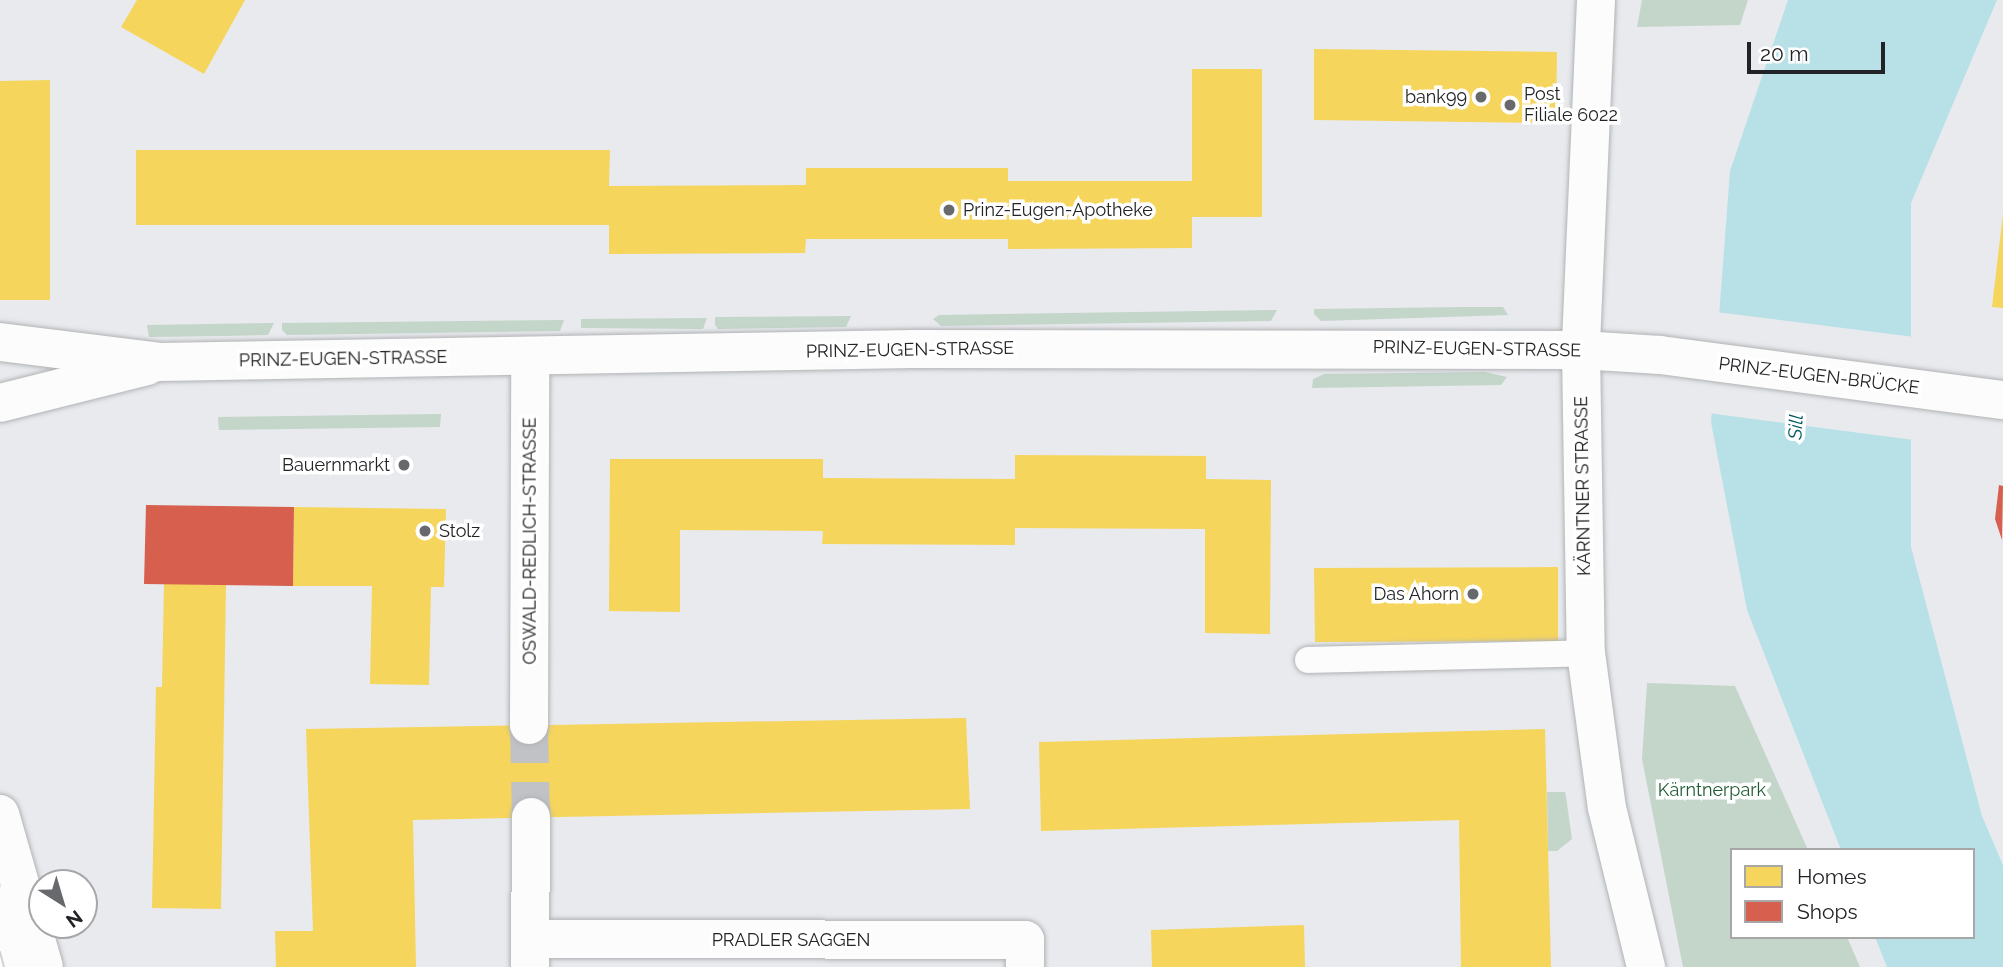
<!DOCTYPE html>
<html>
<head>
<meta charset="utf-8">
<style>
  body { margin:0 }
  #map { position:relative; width:2003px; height:967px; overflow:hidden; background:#e8eaed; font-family:Raleway,sans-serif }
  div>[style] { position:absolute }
  .green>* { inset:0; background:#c4d5ca }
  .water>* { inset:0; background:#b8e1e7 }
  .pier>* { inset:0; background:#e8eaed }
  .homes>* { inset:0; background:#f6d55c }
  .shops>* { inset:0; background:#d6604d }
  .minor-tunnel>* { height:38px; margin-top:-19px; transform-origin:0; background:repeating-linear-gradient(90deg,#c0c2c5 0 38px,transparent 0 57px) }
  .roads { filter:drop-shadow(0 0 2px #b1b3b5) drop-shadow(0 0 2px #b1b3b5) }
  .service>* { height:26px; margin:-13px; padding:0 13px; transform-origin:13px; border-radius:13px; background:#fcfcfc }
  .minor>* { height:38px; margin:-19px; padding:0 19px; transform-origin:19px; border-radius:19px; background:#fcfcfc }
  .tertiary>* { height:38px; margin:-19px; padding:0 19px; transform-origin:19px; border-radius:19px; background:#fcfcfc }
  .tram>* { height:2px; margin:-1px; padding:0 1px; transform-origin:1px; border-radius:1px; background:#d0d1d3 }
  .dots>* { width:19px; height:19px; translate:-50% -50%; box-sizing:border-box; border:4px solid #fff; border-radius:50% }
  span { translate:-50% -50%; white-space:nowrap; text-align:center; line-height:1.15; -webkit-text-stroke:7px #fff; paint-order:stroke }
  .poi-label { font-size:18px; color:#222326 }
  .left { translate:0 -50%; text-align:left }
  .right { translate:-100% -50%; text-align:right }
  .street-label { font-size:18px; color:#222326 }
  .park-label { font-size:18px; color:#1f5b33 }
  .water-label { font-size:19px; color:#025962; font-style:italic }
  .legend { position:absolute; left:1730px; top:848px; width:245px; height:91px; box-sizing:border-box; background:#fff; border:2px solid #a7a7a8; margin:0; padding:9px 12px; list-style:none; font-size:21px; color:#222326 }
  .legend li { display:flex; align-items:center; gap:14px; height:35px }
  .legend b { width:35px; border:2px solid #a7a7a8 }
  .north { position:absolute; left:28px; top:869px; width:70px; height:70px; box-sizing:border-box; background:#fff; border:2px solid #a7a7a8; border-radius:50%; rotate:143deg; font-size:19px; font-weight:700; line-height:28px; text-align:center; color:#222326 }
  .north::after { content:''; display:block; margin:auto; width:24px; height:32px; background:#67696c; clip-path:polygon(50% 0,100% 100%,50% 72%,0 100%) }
  .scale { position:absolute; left:1747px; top:42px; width:138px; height:32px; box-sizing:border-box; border:4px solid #222326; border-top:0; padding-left:9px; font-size:21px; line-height:24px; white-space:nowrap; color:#222326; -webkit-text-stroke:5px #fff; paint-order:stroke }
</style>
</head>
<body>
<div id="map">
  <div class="green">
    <div style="clip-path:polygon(1642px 0,1748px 0,1740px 25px,1637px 27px)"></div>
    <div style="clip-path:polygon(1462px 307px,1503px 307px,1508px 315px,1321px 321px,1314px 314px,1314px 309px)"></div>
    <div style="clip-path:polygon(1277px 310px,1271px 321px,941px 326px,933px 319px,939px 315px)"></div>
    <div style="clip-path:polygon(851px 316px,846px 327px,718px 329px,715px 325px,715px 317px)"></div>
    <div style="clip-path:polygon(707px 318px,703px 329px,581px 328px,581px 319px)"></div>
    <div style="clip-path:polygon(564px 320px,560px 331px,287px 335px,282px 330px,282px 323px)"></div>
    <div style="clip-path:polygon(274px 323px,268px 335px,221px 336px,149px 337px,147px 325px)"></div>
    <div style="clip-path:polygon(1485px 372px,1507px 377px,1501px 385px,1312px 388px,1313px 379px,1324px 374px)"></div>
    <div style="clip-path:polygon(441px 414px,440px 427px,219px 430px,218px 417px)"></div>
    <div style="clip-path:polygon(1647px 683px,1735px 686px,1808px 850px,1732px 850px,1732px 937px,1847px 937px,1860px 967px,1683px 967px,1642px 759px)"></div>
    <div style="clip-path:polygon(1547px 792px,1565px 792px,1566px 797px,1572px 839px,1557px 851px,1548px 851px)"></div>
  </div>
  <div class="water">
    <div style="clip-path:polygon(1788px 0,1997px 0,1911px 203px,1911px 547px,1982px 816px,2003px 865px,2003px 967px,1887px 967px,1875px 937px,1973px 937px,1973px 850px,1841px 850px,1747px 610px,1711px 422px,1730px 171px)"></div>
  </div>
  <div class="pier">
    <div style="clip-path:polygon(1716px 312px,1914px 337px,1914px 440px,1708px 413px)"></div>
  </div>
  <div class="homes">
    <div style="clip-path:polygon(137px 0,245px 0,204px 74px,121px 27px)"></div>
    <div style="clip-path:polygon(1314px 49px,1557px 52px,1556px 123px,1314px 120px)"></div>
    <div style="clip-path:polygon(1192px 69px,1262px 69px,1262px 217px,1192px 217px,1192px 248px,1008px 249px,1008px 239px,806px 239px,805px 253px,609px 254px,609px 225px,136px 225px,136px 150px,610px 150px,609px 186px,806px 185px,806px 168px,1008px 168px,1008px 181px,1192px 181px)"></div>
    <div style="clip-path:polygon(50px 80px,50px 300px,0 300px,0 81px)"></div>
    <div style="clip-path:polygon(2003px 214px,2003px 308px,1992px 307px)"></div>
    <div style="clip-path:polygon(1015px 455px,1206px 456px,1206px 479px,1271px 480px,1270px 634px,1205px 633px,1205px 529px,1015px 528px,1015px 545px,822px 544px,823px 531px,680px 530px,680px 612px,609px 611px,610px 459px,823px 459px,823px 478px,1015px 479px)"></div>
    <div style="clip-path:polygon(294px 507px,446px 509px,444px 587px,431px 587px,429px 685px,370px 684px,372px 586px,293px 586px)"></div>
    <div style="clip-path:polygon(1558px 567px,1558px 641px,1315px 642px,1314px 568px)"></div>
    <div style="clip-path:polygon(164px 583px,226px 585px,221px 909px,152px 908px,156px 687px,162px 687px)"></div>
    <div style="clip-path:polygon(966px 718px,970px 809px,413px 820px,416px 967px,276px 967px,275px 931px,313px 931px,306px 729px)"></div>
    <div style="clip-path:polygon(1545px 729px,1551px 967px,1461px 967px,1459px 820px,1041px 831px,1039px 742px)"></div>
    <div style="clip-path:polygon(1304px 925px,1305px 967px,1152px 967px,1151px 930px)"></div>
  </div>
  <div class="shops">
    <div style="clip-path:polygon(1999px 485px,2003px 486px,2002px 540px,1995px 519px)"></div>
    <div style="clip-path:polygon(146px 505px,294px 507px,293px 586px,144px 584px)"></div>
  </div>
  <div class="minor-tunnel">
    <div style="left:529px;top:725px;width:92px;rotate:88.8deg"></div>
  </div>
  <div class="roads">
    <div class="service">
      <div style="left:1308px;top:660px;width:278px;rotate:-1.4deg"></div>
      <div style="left:11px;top:967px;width:78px;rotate:-88.5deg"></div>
    </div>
    <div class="minor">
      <div style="left:1596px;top:0;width:350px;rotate:92.5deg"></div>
      <div style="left:1581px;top:350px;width:303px;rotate:89.1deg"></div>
      <div style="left:1586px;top:653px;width:156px;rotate:82.3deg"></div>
      <div style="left:1607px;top:808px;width:164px;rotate:76.2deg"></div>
      <div style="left:529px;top:725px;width:369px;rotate:-89.8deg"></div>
      <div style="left:530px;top:939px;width:495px;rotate:0.1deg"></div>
      <div style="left:1025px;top:940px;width:27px;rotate:90deg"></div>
      <div style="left:530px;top:967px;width:150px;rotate:-89.6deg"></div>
    </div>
    <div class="tertiary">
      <div style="left:0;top:342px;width:161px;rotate:7.1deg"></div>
      <div style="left:160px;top:362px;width:753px;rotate:-0.99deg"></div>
      <div style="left:913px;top:349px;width:668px;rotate:0.09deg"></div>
      <div style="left:1581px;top:350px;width:79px;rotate:3.6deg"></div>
      <div style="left:1660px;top:355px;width:346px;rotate:7.5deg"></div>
      <div style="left:0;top:403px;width:152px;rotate:-14.1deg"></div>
      <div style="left:0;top:814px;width:159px;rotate:74deg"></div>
    </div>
  </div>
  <div class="tram">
    <div style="left:0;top:952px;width:16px;rotate:75deg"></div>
  </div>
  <div class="dots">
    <div style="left:1481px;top:97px;background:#67696c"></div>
    <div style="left:1510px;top:105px;background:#67696c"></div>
    <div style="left:949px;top:210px;background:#67696c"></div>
    <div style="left:404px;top:465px;background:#67696c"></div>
    <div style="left:425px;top:531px;background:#67696c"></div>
    <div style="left:1473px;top:594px;background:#67696c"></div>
  </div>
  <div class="poi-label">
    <span class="left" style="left:1524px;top:105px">Post<br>Filiale 6022</span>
    <span class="right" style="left:1467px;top:97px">bank99</span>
    <span class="left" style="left:963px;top:210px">Prinz-Eugen-Apotheke</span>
    <span class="right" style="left:390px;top:465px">Bauernmarkt</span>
    <span class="left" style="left:439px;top:531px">Stolz</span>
    <span class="right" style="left:1459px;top:594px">Das Ahorn</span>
  </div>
  <div class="street-label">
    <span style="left:1477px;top:349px;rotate:1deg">PRINZ-EUGEN-STRASSE</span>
    <span style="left:910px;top:350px;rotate:-1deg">PRINZ-EUGEN-STRASSE</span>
    <span style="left:343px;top:359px;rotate:-1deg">PRINZ-EUGEN-STRASSE</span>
    <span style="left:1819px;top:376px;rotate:7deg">PRINZ-EUGEN-BRÜCKE</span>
    <span style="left:1583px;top:486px;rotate:-91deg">KÄRNTNER STRASSE</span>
    <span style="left:530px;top:541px;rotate:-90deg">OSWALD-REDLICH-STRASSE</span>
    <span style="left:791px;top:940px">PRADLER SAGGEN</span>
  </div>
  <div class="park-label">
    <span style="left:1712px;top:790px">Kärntnerpark</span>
  </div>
  <div class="water-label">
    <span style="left:1796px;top:427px;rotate:-86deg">Sill</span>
  </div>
  <ul class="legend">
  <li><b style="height:19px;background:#f6d55c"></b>Homes</li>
  <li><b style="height:19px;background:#d6604d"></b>Shops</li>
  </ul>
  <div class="north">N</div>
  <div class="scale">20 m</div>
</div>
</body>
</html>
